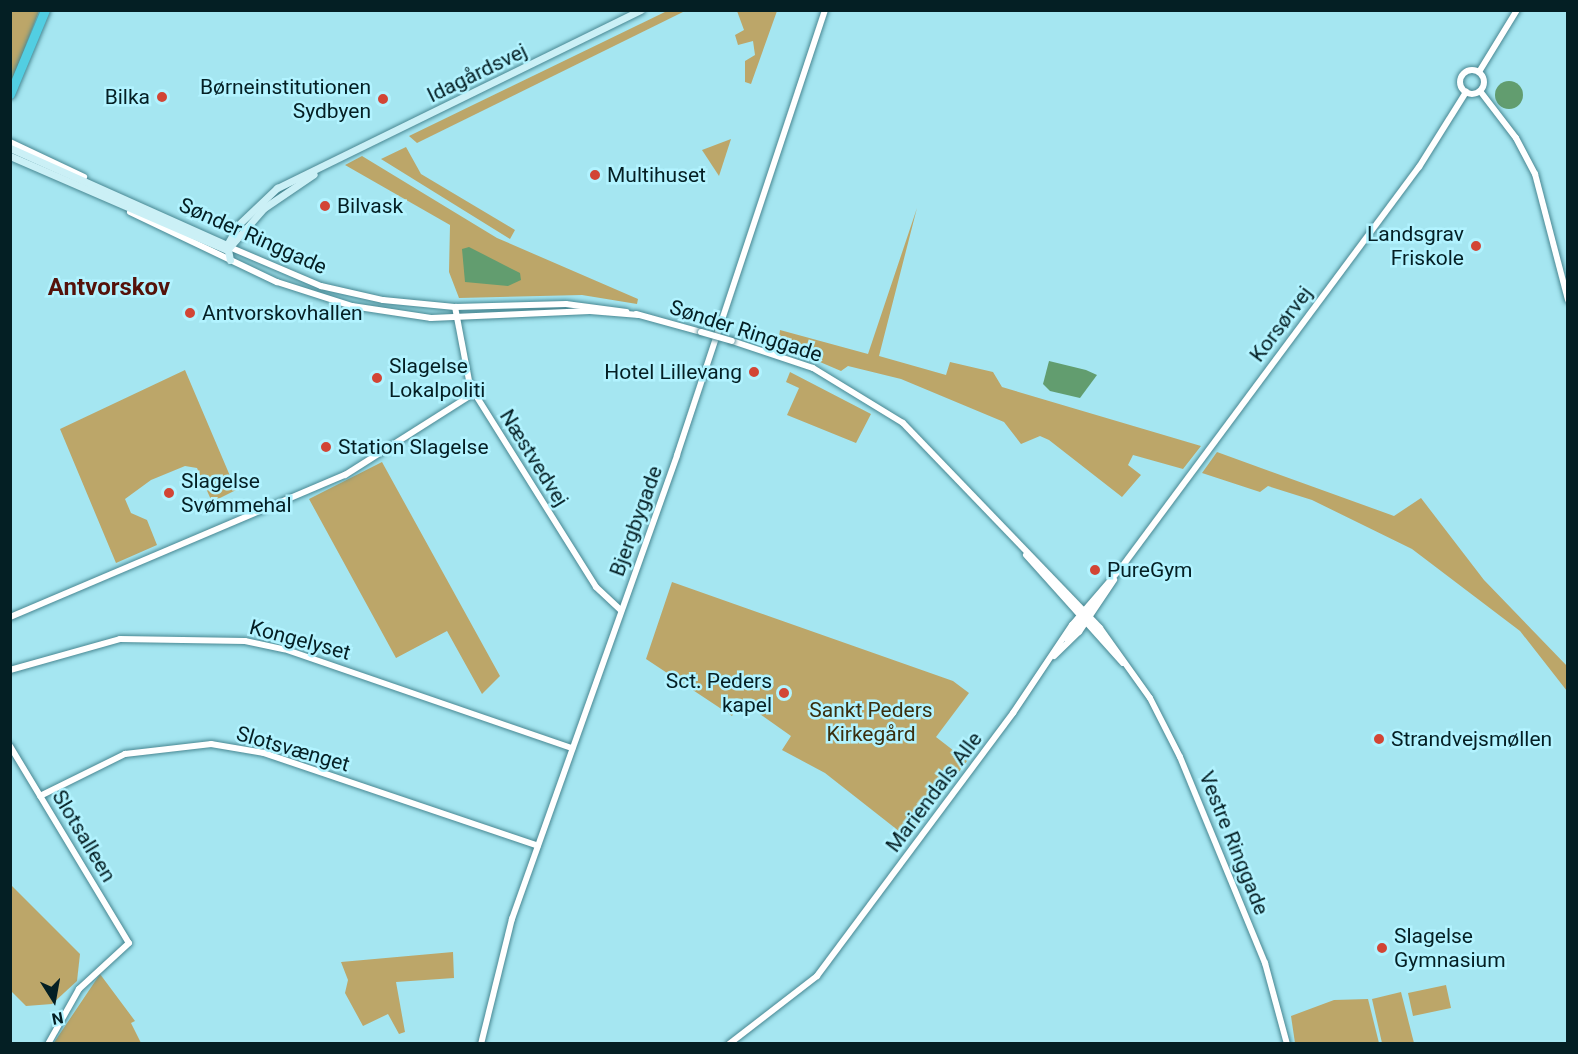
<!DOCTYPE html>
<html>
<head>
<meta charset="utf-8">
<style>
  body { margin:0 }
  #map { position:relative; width:1578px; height:1054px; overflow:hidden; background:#a5e6f1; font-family:Roboto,sans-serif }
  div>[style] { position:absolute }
  .green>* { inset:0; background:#bca669 }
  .water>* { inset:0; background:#629d6f }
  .round { border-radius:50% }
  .roads { filter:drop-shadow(0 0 2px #488792) drop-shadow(0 0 2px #488792) }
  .tertiary>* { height:6px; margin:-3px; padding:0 3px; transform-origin:3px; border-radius:3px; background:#fff }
  .tertiary>.ring { margin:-3px; padding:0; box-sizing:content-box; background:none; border:6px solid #fff; border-radius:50% }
  .secondary>* { height:7px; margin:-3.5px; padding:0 3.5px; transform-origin:3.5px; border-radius:3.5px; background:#cbf0f6 }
  .motorway>* { height:9px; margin:-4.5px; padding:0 4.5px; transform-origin:4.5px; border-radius:4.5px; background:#52cee2 }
  .bridges { filter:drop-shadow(0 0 2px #488792) drop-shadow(0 0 2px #488792) }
  .tertiary-bridge>* { height:6px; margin:-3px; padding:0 3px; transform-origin:3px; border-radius:3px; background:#fff }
  .dots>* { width:16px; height:16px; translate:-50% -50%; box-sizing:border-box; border:3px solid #b2f3ff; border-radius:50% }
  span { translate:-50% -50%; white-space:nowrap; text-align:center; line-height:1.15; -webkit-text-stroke:5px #b2f3ff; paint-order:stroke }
  .street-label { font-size:21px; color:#041f24 }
  .poi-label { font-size:21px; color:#041f24 }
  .right { translate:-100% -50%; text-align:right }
  .left { translate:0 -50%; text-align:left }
  .park-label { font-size:21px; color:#3a2f0f }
  .quarter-label { font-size:24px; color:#55120a; font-weight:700 }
  .frame { position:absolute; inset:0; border:12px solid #041f24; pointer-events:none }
  .north { position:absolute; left:24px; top:970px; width:60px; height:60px; -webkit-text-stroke:4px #b2f3ff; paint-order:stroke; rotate:169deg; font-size:16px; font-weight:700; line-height:24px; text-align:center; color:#041f24 }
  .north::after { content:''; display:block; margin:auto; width:21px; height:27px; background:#041f24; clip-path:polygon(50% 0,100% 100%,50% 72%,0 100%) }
</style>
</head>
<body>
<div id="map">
  <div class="green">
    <div style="clip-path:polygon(11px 11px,39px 11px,11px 84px)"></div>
    <div style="clip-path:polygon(667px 11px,685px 11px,417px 143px,409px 136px)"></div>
    <div style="clip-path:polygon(737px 11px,777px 11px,751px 84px,745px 82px,745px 61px,755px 55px,753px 41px,738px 45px,735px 35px,744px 30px)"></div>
    <div style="clip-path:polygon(731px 139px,719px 176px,702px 150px)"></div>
    <div style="clip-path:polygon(406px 147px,421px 174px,515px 230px,510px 239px,381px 159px)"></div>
    <div style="clip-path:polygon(362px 156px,497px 238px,638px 299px,637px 304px,582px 295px,459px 298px,449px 272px,450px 225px,345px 165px)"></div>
    <div style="clip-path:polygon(917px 208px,879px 356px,946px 375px,950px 362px,993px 372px,1002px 387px,1201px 446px,1183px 469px,1133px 455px,1128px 465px,1141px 475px,1122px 497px,1049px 440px,1040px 436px,1021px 444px,1004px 422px,901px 379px,848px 366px,841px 371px,778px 344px,780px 330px,868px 354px)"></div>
    <div style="clip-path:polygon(185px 370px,236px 490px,212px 502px,197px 468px,185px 466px,151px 480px,125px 499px,131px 513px,147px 520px,157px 545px,116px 563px,60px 429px)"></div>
    <div style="clip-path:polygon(790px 372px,871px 414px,856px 443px,787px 415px,799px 388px,786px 382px)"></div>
    <div style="clip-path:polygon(1217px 452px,1394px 516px,1421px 498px,1484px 580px,1567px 666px,1567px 691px,1520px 631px,1412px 549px,1312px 500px,1268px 486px,1260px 492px,1202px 473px)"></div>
    <div style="clip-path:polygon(382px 462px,500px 676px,482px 694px,447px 631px,396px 658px,309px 499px)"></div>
    <div style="clip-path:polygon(672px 582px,953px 681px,969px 693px,936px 737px,967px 761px,909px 839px,825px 773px,782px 750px,791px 736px,757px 712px,742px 702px,732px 716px,646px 659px)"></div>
    <div style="clip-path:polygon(10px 884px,80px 954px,77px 981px,52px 1004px,26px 1006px,11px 991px)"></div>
    <div style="clip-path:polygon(453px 952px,454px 978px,396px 982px,405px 1032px,399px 1034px,388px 1014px,363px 1026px,345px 993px,348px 980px,341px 962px)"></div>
    <div style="clip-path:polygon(100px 974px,135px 1021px,131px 1023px,141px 1043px,53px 1044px)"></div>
    <div style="clip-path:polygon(1446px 985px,1451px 1008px,1413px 1016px,1408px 993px)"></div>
    <div style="clip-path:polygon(1401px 992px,1414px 1043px,1382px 1043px,1372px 999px)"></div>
    <div style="clip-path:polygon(1368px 999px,1379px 1043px,1295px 1043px,1291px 1016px,1334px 1000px)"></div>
  </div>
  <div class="water">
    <div class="round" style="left:1495px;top:81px;width:28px;height:28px"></div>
    <div style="clip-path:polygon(469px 247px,520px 273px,521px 280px,508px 286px,465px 282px,462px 249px)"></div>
    <div style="clip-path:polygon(1049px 361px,1086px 370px,1097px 375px,1080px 398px,1050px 391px,1043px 384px)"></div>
  </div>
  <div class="roads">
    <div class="tertiary">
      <div class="ring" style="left:1460px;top:70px;width:18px;height:18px"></div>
      <div style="left:1479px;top:72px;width:73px;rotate:-58.5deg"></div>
      <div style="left:1480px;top:91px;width:59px;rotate:52.5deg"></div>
      <div style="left:1516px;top:138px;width:41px;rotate:62.2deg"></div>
      <div style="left:1535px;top:174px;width:130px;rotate:75.3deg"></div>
      <div style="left:10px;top:142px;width:82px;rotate:25.3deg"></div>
      <div style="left:130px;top:212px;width:163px;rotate:25.5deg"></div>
      <div style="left:277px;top:282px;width:79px;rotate:17.7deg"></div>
      <div style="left:352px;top:306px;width:80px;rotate:8.6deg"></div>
      <div style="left:431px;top:318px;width:159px;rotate:-2.5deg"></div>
      <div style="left:590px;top:311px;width:49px;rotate:4.7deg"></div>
      <div style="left:227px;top:246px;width:102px;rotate:23.1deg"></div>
      <div style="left:321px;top:286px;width:64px;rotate:12.7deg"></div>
      <div style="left:383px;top:300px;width:72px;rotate:5.6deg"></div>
      <div style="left:455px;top:307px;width:111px;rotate:-1.5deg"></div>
      <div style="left:566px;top:304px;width:61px;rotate:7.6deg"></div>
      <div style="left:455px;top:307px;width:80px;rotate:79.2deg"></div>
      <div style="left:470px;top:386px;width:237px;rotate:57.9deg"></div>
      <div style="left:596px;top:587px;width:34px;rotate:43deg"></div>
      <div style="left:636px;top:314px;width:67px;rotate:15.5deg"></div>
      <div style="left:732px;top:341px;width:85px;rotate:18.4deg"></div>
      <div style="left:813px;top:368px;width:105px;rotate:31.4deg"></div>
      <div style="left:903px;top:423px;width:284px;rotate:46.1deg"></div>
      <div style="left:1100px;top:628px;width:86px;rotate:54.5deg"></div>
      <div style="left:1150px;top:698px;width:66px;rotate:63deg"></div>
      <div style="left:1180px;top:757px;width:223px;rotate:67.6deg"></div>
      <div style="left:1265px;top:963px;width:84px;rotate:74.8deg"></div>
      <div style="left:1026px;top:555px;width:145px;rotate:48.1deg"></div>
      <div style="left:1063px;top:593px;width:28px;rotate:48deg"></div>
      <div style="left:1086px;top:615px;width:29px;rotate:-54deg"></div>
      <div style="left:10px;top:617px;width:364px;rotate:-23deg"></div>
      <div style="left:345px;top:475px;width:153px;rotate:-32.4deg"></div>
      <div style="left:1085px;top:618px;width:25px;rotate:48deg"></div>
      <div style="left:1067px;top:639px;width:25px;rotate:-53deg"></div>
      <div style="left:1054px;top:656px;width:35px;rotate:-44deg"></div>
      <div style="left:1079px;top:632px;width:63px;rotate:-56.1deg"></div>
      <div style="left:10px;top:670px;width:114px;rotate:-15.7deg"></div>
      <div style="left:120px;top:639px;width:125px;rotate:0.9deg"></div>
      <div style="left:245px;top:641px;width:40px;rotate:12deg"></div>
      <div style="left:284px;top:649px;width:305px;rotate:19deg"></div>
      <div style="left:10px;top:746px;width:230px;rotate:58.9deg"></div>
      <div style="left:129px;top:943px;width:68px;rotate:137.4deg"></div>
      <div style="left:79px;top:989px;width:63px;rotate:119.4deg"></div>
      <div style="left:40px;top:796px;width:95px;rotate:-26.3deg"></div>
      <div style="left:125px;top:754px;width:87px;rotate:-6.6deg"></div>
      <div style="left:211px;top:744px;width:54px;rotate:9.6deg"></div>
      <div style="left:264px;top:753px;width:289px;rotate:18.7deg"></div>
      <div style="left:481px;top:1044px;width:129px;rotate:-76.1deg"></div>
      <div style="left:512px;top:919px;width:492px;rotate:-70.4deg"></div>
      <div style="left:677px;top:455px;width:469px;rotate:-71.6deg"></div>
      <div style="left:729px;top:1044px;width:111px;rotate:-37.7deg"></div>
      <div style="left:817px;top:976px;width:328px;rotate:-53.3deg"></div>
      <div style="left:1013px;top:713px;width:106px;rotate:-56.2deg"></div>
      <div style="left:1072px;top:625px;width:75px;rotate:-49.3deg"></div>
      <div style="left:1121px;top:568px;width:500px;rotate:-53.4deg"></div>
      <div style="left:1419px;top:167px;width:89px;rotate:-57.9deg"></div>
    </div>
    <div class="secondary">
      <div style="left:10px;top:148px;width:238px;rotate:24.1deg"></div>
      <div style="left:10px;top:156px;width:236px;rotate:23.4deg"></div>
      <div style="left:227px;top:250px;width:56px;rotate:-48.6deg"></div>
      <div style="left:264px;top:208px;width:60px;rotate:-34.2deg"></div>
      <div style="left:230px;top:260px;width:15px;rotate:-101deg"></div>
      <div style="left:227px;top:245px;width:23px;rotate:-61deg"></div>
      <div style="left:238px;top:225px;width:54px;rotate:-43.5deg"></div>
      <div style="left:277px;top:188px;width:405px;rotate:-26.1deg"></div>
    </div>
    <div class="motorway">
      <div style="left:10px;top:94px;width:91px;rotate:-67.4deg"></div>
    </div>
  </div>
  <div class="bridges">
    <div class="tertiary-bridge">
      <div style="left:701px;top:332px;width:32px;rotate:16deg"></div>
    </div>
  </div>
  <div class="dots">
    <div style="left:162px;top:97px;background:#d24535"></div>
    <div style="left:383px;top:99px;background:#d24535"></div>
    <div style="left:595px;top:175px;background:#d24535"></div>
    <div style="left:325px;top:206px;background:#d24535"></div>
    <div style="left:1476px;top:246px;background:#d24535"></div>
    <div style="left:190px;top:313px;background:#d24535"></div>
    <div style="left:754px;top:372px;background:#d24535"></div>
    <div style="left:377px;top:378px;background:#d24535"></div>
    <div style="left:326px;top:447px;background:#d24535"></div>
    <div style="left:169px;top:493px;background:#d24535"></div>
    <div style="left:1095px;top:570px;background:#d24535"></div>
    <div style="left:784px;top:693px;background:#d24535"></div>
    <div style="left:1379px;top:739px;background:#d24535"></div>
    <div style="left:1382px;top:948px;background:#d24535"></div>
  </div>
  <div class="street-label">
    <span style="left:477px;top:73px;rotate:-26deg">Idagårdsvej</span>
    <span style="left:253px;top:236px;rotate:24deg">Sønder Ringgade</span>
    <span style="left:1281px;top:324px;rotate:-53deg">Korsørvej</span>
    <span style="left:746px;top:331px;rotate:18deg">Sønder Ringgade</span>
    <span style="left:534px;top:458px;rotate:58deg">Næstvedvej</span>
    <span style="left:636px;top:521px;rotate:-70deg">Bjergbygade</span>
    <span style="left:300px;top:640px;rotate:15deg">Kongelyset</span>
    <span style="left:293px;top:749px;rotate:16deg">Slotsvænget</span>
    <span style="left:934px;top:792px;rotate:-53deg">Mariendals Alle</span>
    <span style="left:84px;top:836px;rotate:59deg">Slotsalleen</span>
    <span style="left:1234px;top:843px;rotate:68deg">Vestre Ringgade</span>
  </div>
  <div class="poi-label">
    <span class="right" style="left:371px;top:99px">Børneinstitutionen<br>Sydbyen</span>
    <span class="right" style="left:150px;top:97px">Bilka</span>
    <span class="left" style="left:607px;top:175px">Multihuset</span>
    <span class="left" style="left:337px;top:206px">Bilvask</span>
    <span class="right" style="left:1464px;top:246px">Landsgrav<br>Friskole</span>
    <span class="left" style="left:202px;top:313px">Antvorskovhallen</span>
    <span class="left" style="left:389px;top:378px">Slagelse<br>Lokalpoliti</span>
    <span class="right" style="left:742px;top:372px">Hotel Lillevang</span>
    <span class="left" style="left:338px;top:447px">Station Slagelse</span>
    <span class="left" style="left:181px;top:493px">Slagelse<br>Svømmehal</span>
    <span class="left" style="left:1107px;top:570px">PureGym</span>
    <span class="right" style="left:772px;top:693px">Sct. Peders<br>kapel</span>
    <span class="left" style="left:1391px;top:739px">Strandvejsmøllen</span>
    <span class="left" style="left:1394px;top:948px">Slagelse<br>Gymnasium</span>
  </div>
  <div class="park-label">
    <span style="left:871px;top:722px">Sankt Peders<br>Kirkegård</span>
  </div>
  <div class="quarter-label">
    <span style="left:109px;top:288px">Antvorskov</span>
  </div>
  <div class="frame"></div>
  <div class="north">N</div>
</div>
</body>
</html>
